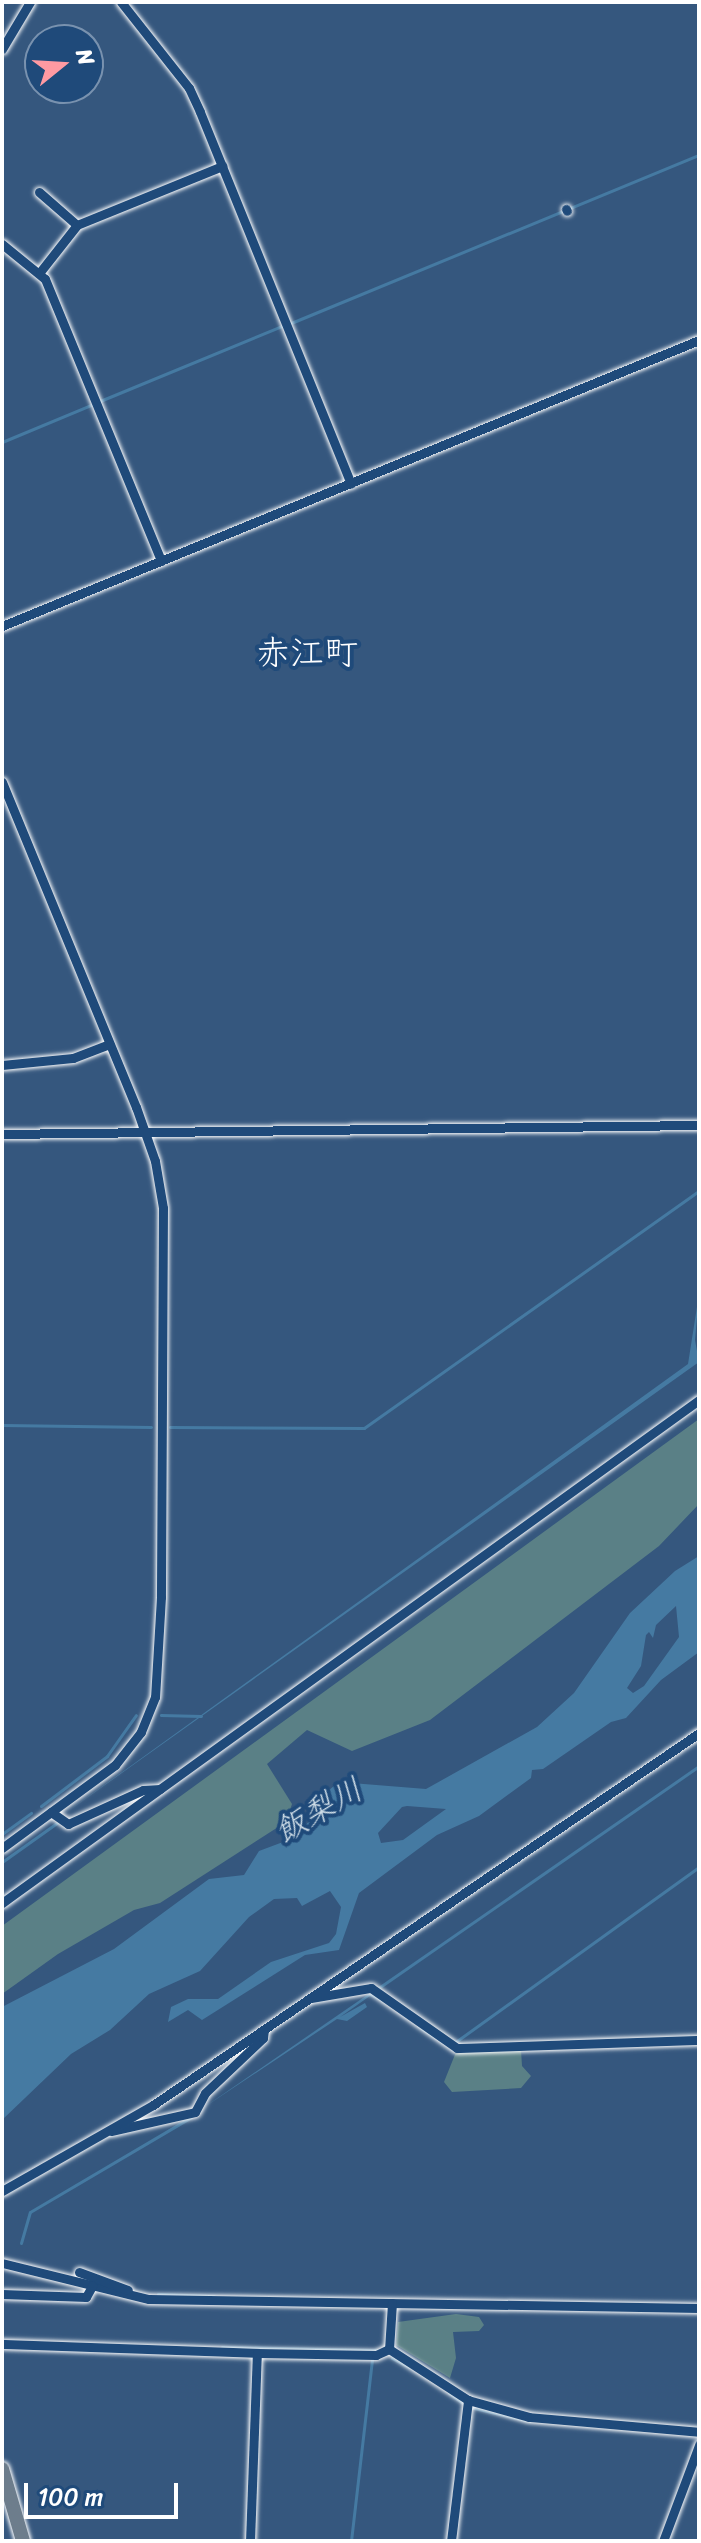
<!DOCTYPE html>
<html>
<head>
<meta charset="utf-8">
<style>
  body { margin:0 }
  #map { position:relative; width:701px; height:2543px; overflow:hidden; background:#35577e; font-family:Sriracha,"Klee One",sans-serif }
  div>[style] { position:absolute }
  .green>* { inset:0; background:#5a8086 }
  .water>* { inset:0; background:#457aa2 }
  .stream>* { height:3px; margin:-1.5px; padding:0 1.5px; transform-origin:1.5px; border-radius:1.5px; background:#457aa2 }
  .roads { filter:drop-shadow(0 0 2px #fff) drop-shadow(0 0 2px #fff) }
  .minor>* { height:9px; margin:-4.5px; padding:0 4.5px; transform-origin:4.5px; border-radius:4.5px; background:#1f4a7a }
  .trunk>* { height:14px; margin:-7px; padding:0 7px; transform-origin:7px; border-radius:7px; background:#6d7d8c }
  span { translate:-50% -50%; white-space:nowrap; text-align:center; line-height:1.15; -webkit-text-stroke:8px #1f4a7a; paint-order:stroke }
  .water-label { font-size:32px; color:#d0dee8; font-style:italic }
  .quarter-label { font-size:34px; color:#fff }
  .frame { position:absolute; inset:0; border:4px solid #fff; pointer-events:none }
  .north { position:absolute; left:24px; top:24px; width:80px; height:80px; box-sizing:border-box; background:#1f4a7a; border:2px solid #7992af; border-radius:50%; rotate:72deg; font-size:22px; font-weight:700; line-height:32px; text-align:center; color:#fff }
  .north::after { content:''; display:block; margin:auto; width:28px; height:36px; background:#ff9aa2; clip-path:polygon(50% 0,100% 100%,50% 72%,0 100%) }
  .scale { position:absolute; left:24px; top:2483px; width:154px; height:36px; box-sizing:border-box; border:4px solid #fff; border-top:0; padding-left:10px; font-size:24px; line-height:28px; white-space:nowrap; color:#fff; -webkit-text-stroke:6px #1f4a7a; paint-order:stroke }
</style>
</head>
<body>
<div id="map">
  <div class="green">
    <div style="clip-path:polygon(699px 1419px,699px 1504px,659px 1546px,430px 1720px,352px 1751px,307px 1730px,267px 1764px,292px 1804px,286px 1822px,160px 1903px,134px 1910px,58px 1954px,2px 1994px,2px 1926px)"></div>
    <div style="clip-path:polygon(521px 2050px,522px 2066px,531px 2076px,521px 2088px,452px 2092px,444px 2082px,456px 2052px)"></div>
    <div style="clip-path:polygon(456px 2314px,479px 2317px,484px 2325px,479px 2331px,453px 2332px,456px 2358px,450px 2378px,396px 2345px,398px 2322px)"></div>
  </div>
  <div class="water">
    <div style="clip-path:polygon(699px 1294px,695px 1340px,699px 1362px,60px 1817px,688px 1364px)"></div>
    <div style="clip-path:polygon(evenodd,699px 1556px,699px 1652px,661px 1680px,626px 1718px,611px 1722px,543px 1769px,532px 1770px,531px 1778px,479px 1816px,437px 1835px,359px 1893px,339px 1950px,305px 1955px,202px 2020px,188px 2010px,168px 2022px,171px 2007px,188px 1999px,218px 1999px,271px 1962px,329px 1943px,336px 1934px,341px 1907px,330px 1891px,302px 1906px,297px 1898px,274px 1899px,249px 1917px,200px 1971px,149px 1994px,110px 2030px,71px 2054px,2px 2120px,2px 2007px,114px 1949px,209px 1879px,244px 1875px,259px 1851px,283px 1842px,313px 1819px,319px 1798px,339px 1782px,426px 1789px,537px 1727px,574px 1693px,630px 1613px,675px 1571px,699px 1556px,676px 1606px,679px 1637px,644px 1686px,633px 1693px,627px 1688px,641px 1666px,646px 1635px,649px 1632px,653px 1638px,656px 1625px,676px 1606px,699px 1556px,402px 1807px,407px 1806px,446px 1809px,403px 1840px,381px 1843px,378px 1833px,402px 1807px)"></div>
    <div style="clip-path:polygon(373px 1991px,395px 2008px,370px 1996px,340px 2017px,365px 2003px,367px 2007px,347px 2021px,337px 2019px,203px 2108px)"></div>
  </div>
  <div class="stream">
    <div style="left:291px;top:323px;width:441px;rotate:-22.4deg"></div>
    <div style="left:100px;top:401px;width:197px;rotate:-22.4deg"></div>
    <div style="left:2px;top:442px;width:96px;rotate:-22.6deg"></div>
    <div style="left:2px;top:1425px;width:149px;rotate:0.8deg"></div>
    <div style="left:170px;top:1427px;width:194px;rotate:0.3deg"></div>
    <div style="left:364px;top:1428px;width:410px;rotate:-35.3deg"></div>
    <div style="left:161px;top:1715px;width:40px;rotate:1.4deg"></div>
    <div style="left:41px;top:1806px;width:83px;rotate:-37.1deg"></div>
    <div style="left:107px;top:1756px;width:50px;rotate:-54.7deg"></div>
    <div style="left:2px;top:1834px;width:36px;rotate:-36deg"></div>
    <div style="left:2px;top:1862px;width:72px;rotate:-35.4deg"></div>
    <div style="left:377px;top:1989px;width:392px;rotate:-34.7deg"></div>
    <div style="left:418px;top:2026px;width:44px;rotate:33deg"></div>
    <div style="left:454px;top:2043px;width:302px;rotate:-35.7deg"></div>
    <div style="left:21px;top:2243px;width:32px;rotate:-74deg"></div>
    <div style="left:30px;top:2212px;width:187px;rotate:-30.5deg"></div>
    <div style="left:158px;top:2294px;width:56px;rotate:2deg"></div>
    <div style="left:222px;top:2347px;width:156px;rotate:1.1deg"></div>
    <div style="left:392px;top:2358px;width:19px;rotate:28deg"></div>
    <div style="left:449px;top:2393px;width:19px;rotate:36deg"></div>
    <div style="left:470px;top:2407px;width:61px;rotate:13.3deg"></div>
    <div style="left:351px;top:2541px;width:183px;rotate:-83.4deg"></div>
  </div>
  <div class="roads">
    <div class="minor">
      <div style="left:121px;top:2px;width:110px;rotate:51.7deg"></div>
      <div style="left:189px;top:88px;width:26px;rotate:65deg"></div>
      <div style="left:200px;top:112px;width:401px;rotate:67.9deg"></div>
      <div style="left:2px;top:49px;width:55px;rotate:-59.2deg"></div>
      <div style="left:39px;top:192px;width:50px;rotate:41deg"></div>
      <div style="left:566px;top:209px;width:2px;rotate:63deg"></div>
      <div style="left:2px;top:244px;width:55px;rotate:39.1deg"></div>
      <div style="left:45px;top:279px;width:305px;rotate:67.6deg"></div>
      <div style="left:40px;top:272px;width:60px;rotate:-51.8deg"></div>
      <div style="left:77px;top:225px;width:157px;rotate:-22.1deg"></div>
      <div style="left:2px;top:626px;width:753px;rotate:-22.31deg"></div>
      <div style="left:2px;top:782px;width:352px;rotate:67.6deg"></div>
      <div style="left:136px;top:1107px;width:57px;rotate:70.6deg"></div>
      <div style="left:155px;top:1161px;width:48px;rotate:80.3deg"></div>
      <div style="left:163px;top:1208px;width:389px;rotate:90.3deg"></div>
      <div style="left:161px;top:1597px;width:100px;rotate:93.4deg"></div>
      <div style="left:155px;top:1697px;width:38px;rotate:112deg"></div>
      <div style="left:141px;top:1732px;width:42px;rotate:128.2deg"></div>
      <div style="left:115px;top:1765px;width:140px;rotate:143.7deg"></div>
      <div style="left:2px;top:1065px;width:71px;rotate:-5.6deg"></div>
      <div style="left:73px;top:1058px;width:39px;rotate:-21deg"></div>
      <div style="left:2px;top:1134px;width:697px;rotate:-0.74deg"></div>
      <div style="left:51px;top:1812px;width:21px;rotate:35deg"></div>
      <div style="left:68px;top:1824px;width:82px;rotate:-24.4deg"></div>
      <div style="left:143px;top:1790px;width:17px;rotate:-3deg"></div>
      <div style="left:2px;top:1903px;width:860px;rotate:-35.82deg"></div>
      <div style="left:311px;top:1998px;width:61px;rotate:-9.5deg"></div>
      <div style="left:371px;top:1988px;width:105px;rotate:34.9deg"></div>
      <div style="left:457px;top:2048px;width:242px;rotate:-1.9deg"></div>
      <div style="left:111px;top:2131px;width:86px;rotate:-12.7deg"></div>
      <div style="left:195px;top:2112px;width:21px;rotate:-62deg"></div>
      <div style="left:205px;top:2093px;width:80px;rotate:-43.5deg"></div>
      <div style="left:263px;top:2038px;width:8px;rotate:-83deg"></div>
      <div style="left:2px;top:2191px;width:174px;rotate:-29.7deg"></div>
      <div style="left:153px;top:2105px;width:661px;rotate:-34.27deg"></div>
      <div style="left:2px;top:2263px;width:151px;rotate:13.8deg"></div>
      <div style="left:149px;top:2299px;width:550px;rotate:0.94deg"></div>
      <div style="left:79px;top:2272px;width:52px;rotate:20.2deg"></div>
      <div style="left:2px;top:2294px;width:84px;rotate:2deg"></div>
      <div style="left:86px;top:2297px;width:13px;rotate:-61deg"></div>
      <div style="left:392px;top:2303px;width:46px;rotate:93.7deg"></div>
      <div style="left:389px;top:2349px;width:94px;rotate:32.8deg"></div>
      <div style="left:468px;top:2400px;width:63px;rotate:15.6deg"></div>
      <div style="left:529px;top:2417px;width:171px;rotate:5deg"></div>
      <div style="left:2px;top:2344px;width:255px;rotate:2deg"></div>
      <div style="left:250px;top:2541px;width:188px;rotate:-87.9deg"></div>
      <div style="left:257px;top:2353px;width:119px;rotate:1deg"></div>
      <div style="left:376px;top:2355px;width:14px;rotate:-25deg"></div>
      <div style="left:451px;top:2541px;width:142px;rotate:-83.1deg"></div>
      <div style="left:663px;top:2541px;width:103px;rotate:-69.4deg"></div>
    </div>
    <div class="trunk">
      <div style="left:2px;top:2469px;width:75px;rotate:73.7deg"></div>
    </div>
  </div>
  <div class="water-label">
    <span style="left:319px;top:1811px;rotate:-30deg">飯梨川</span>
  </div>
  <div class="quarter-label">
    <span style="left:307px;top:654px">赤江町</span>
  </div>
  <div class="frame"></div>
  <div class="north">N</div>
  <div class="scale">100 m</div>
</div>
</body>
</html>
